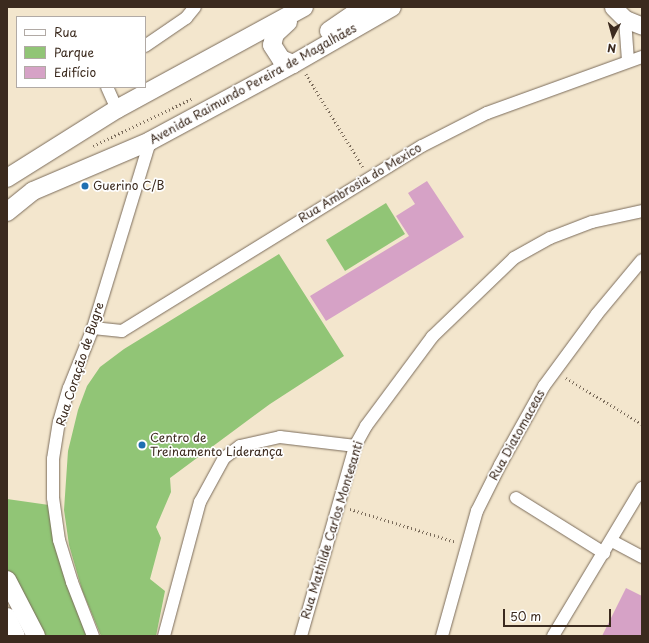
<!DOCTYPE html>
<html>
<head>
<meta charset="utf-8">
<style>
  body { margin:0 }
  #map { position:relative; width:649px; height:643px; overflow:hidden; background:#f3e6cd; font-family:"Playpen Sans",sans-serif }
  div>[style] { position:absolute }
  .green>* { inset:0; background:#91c576 }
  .building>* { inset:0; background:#d6a2c6 }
  .path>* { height:2.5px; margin-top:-1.25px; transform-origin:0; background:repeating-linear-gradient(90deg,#7b6c5b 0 1px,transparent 0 4px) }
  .roads { filter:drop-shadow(0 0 1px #7b6c5b) drop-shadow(0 0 1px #7b6c5b) }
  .street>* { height:12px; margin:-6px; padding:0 6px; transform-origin:6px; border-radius:6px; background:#fff }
  .secondary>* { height:17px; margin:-8.5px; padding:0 8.5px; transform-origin:8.5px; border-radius:8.5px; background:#fff }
  .primary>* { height:18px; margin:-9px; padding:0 9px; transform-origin:9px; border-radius:9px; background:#fff }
  .dots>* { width:11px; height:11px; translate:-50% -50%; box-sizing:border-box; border:2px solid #fff; border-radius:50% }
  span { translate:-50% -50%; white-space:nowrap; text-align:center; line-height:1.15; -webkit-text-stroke:3.5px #fff; paint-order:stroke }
  .street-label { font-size:12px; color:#3b2a1e }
  .poi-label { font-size:12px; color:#3b2a1e }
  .left { translate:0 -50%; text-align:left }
  .frame { position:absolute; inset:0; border:8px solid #3b2a1e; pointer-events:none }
  .legend { position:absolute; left:16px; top:16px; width:130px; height:72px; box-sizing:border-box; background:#fff; border:1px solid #b1aaa5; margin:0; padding:5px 7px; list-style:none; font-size:12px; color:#3b2a1e }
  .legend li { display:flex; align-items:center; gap:8px; height:20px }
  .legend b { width:20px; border:1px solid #b1aaa5 }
  .north { position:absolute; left:593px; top:16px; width:40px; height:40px; -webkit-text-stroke:3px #fff; paint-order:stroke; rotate:186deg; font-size:11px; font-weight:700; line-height:16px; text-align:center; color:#3b2a1e }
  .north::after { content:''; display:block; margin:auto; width:14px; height:18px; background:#3b2a1e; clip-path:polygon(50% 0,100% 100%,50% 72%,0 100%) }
  .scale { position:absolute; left:503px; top:609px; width:108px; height:18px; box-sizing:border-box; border:2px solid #3b2a1e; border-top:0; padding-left:5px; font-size:12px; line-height:14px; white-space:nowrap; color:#3b2a1e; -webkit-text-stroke:3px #fff; paint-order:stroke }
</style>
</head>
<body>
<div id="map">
  <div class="green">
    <div style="clip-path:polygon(386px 203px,405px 234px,345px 271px,326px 240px)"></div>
    <div style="clip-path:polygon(279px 254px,344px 356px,270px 404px,170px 478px,171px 492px,156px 527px,161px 538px,150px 579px,165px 591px,156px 636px,101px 636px,82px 590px,69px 545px,64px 510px,68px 451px,78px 410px,87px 386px,100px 367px,124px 349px)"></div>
    <div style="clip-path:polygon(7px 499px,49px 505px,87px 636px,42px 636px,7px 569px)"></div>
  </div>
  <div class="building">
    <div style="clip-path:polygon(427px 181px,464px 237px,326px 321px,310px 296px,409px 236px,396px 216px,415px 204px,408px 193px)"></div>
    <div style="clip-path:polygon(626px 588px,642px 596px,642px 636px,602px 636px)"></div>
  </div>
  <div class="path">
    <div style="left:306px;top:74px;width:109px;rotate:58.5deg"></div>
    <div style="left:93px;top:146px;width:109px;rotate:-25.6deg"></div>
    <div style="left:566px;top:378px;width:89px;rotate:31.2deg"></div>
    <div style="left:350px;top:509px;width:111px;rotate:17.3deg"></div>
  </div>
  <div class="roads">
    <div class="street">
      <div style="left:625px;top:19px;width:42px;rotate:85.9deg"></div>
      <div style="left:145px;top:46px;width:50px;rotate:-34.3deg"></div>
      <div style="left:186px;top:18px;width:14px;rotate:-51deg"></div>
      <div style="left:107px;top:87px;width:24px;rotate:66deg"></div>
      <div style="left:93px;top:328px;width:29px;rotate:6deg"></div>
      <div style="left:122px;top:331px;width:352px;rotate:-31.7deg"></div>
      <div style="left:422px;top:146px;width:73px;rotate:-26.9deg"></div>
      <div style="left:487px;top:113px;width:165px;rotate:-19.9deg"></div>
      <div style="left:516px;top:498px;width:104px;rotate:32deg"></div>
      <div style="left:612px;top:541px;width:34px;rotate:28deg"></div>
      <div style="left:93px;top:636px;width:58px;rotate:-111.3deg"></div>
      <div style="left:72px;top:582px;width:44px;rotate:-107.2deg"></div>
      <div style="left:59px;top:540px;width:42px;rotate:-98.1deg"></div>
      <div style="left:53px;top:498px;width:39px;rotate:-90deg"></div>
      <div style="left:53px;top:459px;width:37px;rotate:-81deg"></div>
      <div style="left:59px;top:422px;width:35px;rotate:-74deg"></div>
      <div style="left:69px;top:388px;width:65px;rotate:-68.2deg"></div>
      <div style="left:93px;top:328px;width:195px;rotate:-73deg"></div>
      <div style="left:164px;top:636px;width:139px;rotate:-75deg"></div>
      <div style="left:200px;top:502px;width:50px;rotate:-61.4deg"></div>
      <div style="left:224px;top:458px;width:20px;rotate:-37deg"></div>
      <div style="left:240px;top:446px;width:41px;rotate:-12.7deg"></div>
      <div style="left:280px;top:437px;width:76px;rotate:6.8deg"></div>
      <div style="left:301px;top:636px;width:198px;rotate:-74.1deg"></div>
      <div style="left:355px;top:446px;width:23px;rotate:-61deg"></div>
      <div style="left:366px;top:426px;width:111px;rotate:-53.4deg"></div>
      <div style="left:432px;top:337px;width:114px;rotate:-43.9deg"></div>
      <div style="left:514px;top:258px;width:41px;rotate:-29.1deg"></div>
      <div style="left:550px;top:238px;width:45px;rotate:-20.9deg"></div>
      <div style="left:592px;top:222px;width:51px;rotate:-12.4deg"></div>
      <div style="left:442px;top:636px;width:130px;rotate:-74.4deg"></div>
      <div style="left:477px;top:511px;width:51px;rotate:-63.4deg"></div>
      <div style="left:500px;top:465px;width:90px;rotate:-60.9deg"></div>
      <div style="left:544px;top:386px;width:89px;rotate:-53.6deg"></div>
      <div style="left:597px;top:314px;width:70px;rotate:-50.2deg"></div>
      <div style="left:553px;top:636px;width:173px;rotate:-59deg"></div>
    </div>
    <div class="secondary">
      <div style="left:613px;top:7px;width:17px;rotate:45deg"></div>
      <div style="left:625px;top:19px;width:18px;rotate:22deg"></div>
    </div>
    <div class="primary">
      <div style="left:288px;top:22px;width:18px;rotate:137deg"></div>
      <div style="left:275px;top:34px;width:11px;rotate:105deg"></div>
      <div style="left:272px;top:45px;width:17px;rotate:57deg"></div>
      <div style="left:281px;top:59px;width:13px;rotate:23deg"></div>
      <div style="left:329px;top:31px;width:42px;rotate:-34.4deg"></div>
      <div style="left:7px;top:178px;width:130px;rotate:-32.1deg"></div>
      <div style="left:117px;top:109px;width:213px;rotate:-28.6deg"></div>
      <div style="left:7px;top:212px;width:33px;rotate:-39deg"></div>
      <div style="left:33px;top:191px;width:127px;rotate:-23.1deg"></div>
      <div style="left:150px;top:141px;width:162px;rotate:-28.3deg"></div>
      <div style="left:293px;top:64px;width:114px;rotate:-29.9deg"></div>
      <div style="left:7px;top:580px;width:63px;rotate:62.6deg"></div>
      <div style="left:7px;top:617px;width:21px;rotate:65deg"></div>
    </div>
  </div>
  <div class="dots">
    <div style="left:85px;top:186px;background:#1f6fb2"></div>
    <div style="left:142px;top:445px;background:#1f6fb2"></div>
  </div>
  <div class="street-label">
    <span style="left:253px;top:84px;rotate:-29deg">Avenida Raimundo Pereira de Magalhães</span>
    <span style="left:360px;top:183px;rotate:-31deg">Rua Ambrosia do Mexico</span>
    <span style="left:80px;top:364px;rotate:-72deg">Rua Coração de Bugre</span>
    <span style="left:517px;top:435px;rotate:-61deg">Rua Diatomaceas</span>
    <span style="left:332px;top:530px;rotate:-73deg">Rua Mathilde Carlos Montesanti</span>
  </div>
  <div class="poi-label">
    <span class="left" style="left:93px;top:186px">Guerino C/B</span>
    <span class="left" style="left:150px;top:445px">Centro de<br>Treinamento Liderança</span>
  </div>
  <div class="frame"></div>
  <ul class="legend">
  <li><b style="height:5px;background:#fff"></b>Rua</li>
  <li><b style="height:11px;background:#91c576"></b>Parque</li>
  <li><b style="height:11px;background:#d6a2c6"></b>Edifício</li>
  </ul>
  <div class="north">N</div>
  <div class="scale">50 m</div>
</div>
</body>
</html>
